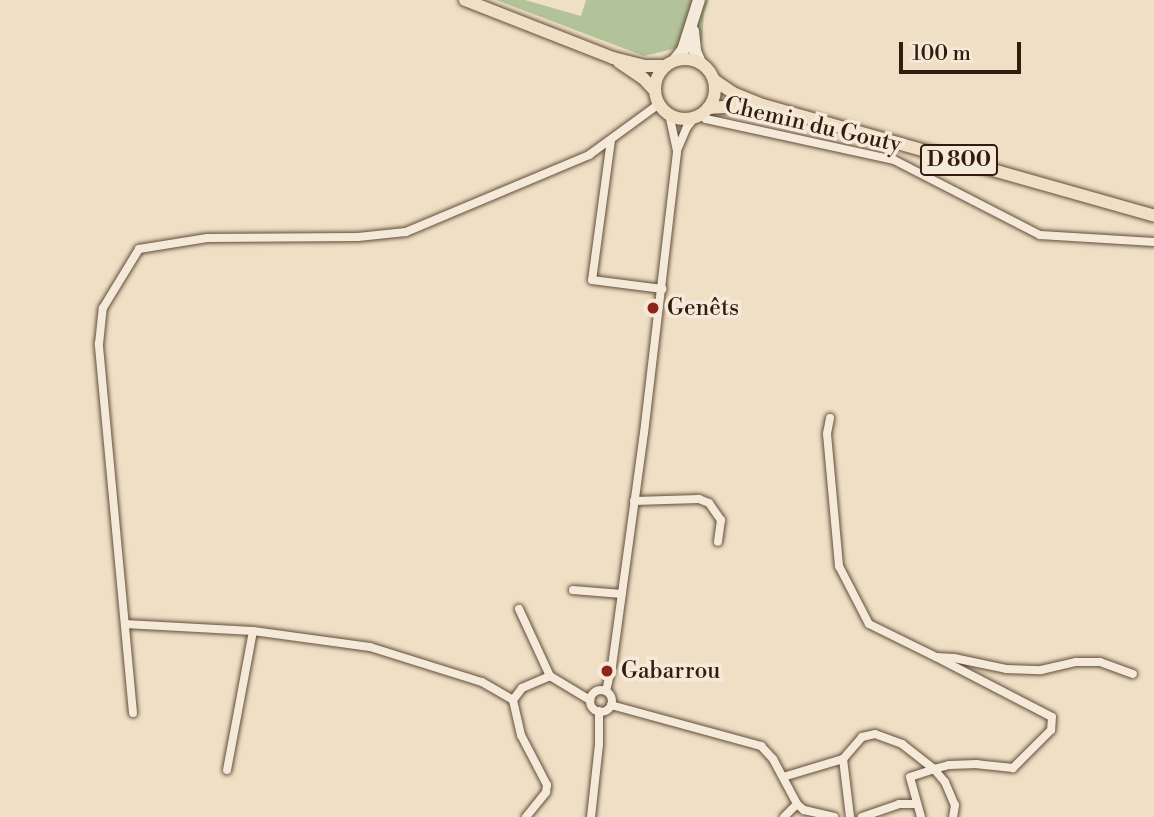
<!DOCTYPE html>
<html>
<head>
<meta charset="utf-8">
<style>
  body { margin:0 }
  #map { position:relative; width:1154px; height:817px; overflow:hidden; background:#efdfc4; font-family:"Libre Bodoni",serif }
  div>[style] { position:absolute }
  .green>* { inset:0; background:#b3c399 }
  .roads { filter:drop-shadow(0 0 2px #624d3b) drop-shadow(0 0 2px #624d3b) }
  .street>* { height:8px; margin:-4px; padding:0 4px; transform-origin:4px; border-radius:4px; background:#f5ead9 }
  .street>.ring { margin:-4px; padding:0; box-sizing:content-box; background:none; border:8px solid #f5ead9; border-radius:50% }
  .secondary>* { height:12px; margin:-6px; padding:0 6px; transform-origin:6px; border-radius:6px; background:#f5ead9 }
  .primary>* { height:12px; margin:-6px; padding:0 6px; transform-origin:6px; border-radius:6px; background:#efdfc4 }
  .primary>.ring { margin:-6px; padding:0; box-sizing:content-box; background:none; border:12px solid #efdfc4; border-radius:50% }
  .dots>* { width:19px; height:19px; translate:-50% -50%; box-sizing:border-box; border:4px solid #f5ead9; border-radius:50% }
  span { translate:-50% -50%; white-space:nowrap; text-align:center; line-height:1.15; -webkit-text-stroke:7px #f5ead9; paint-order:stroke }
  .shield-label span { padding:2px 5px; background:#f5ead9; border:2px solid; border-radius:5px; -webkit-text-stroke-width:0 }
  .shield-label { font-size:21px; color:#331c0d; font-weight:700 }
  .street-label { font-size:23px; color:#331c0d }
  .poi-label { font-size:23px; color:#331c0d }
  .left { translate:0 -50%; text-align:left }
  .scale { position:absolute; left:899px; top:42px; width:122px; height:32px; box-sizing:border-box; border:4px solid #331c0d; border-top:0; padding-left:9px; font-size:21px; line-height:24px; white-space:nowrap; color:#331c0d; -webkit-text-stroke:5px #f5ead9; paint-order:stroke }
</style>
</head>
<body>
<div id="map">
  <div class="green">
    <div style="clip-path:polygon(496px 0,525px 0,581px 16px,586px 0,709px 0,704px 13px,702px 42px,644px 56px)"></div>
  </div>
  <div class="roads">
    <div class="street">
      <div style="left:701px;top:114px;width:7px;rotate:45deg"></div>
      <div style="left:706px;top:119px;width:192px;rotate:12.3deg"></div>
      <div style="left:894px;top:160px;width:164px;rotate:27.2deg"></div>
      <div style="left:1040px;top:235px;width:114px;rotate:3.5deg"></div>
      <div style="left:611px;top:140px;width:141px;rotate:97.7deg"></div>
      <div style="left:592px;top:280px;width:71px;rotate:7.3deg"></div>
      <div style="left:678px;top:148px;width:23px;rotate:-67deg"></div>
      <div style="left:687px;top:127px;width:13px;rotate:-51deg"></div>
      <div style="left:830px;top:418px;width:16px;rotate:101deg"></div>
      <div style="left:827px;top:434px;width:133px;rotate:84.8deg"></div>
      <div style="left:839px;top:566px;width:65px;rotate:62.7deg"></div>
      <div style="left:869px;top:624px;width:75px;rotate:26.2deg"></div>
      <div style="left:936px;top:657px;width:18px;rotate:3deg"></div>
      <div style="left:954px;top:658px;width:53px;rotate:11.9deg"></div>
      <div style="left:1006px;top:669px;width:35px;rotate:2deg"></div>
      <div style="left:1041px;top:670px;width:36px;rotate:-13deg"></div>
      <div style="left:1076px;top:662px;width:24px"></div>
      <div style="left:1100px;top:662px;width:35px;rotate:20deg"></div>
      <div style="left:634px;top:501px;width:65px;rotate:-1.8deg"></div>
      <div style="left:699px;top:499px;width:11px;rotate:22deg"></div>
      <div style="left:709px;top:503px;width:21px;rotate:55deg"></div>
      <div style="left:721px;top:520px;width:22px;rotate:98deg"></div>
      <div style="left:573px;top:590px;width:49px;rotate:4.7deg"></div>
      <div style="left:519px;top:609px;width:74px;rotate:65.2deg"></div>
      <div style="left:125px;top:624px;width:128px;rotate:3.1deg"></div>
      <div style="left:253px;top:631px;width:118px;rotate:7.8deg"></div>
      <div style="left:370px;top:647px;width:117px;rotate:17.4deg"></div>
      <div style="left:482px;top:682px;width:36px;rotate:30deg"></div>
      <div style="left:938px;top:658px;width:128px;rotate:27.4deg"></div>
      <div style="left:1052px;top:717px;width:13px;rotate:94deg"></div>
      <div style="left:1051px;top:730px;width:54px;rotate:135deg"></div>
      <div style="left:1013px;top:768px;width:36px;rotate:-174deg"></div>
      <div style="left:977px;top:764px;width:28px;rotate:178deg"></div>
      <div style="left:949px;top:765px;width:16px;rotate:165deg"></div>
      <div style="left:934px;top:769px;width:17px;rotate:50deg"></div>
      <div style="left:945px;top:782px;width:25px;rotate:67deg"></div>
      <div style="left:955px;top:805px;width:12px;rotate:99deg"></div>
      <div class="ring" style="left:590px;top:690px;width:14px;height:14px"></div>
      <div style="left:606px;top:691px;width:26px;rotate:-77deg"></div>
      <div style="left:612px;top:666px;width:235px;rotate:-82.2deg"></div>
      <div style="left:644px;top:433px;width:284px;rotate:-83.3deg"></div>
      <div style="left:677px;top:151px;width:38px;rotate:-102deg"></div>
      <div style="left:611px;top:705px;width:156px;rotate:15.3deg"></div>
      <div style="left:761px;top:746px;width:18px;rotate:47deg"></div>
      <div style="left:773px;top:759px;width:51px;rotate:61.9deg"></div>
      <div style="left:797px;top:804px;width:9px;rotate:41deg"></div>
      <div style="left:804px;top:810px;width:31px;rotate:13deg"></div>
      <div style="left:133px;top:713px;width:371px;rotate:-95.3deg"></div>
      <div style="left:99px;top:344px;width:36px;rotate:-84deg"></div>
      <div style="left:103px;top:308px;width:69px;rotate:-58.6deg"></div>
      <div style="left:139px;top:249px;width:69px;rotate:-9.2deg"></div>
      <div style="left:207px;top:238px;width:151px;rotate:-0.4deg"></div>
      <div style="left:358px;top:237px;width:48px;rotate:-5.9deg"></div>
      <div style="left:406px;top:232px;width:199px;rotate:-22.8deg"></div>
      <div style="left:589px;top:155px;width:87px;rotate:-36.1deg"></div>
      <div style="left:843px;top:759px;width:29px;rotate:-49deg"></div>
      <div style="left:862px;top:737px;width:13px;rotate:-13deg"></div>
      <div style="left:875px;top:734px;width:29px;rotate:20deg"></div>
      <div style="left:902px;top:744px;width:41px;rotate:38deg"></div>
      <div style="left:843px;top:759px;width:58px;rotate:83.1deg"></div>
      <div style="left:227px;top:770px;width:141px;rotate:-79.4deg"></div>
      <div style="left:783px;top:777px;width:63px;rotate:-16.7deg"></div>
      <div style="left:526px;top:817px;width:32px;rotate:-51deg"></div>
      <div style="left:546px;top:792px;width:7px;rotate:-82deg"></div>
      <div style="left:547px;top:785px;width:56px;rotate:-117.5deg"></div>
      <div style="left:521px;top:735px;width:36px;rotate:-103deg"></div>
      <div style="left:513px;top:700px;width:15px;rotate:-53deg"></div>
      <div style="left:522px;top:688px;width:30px;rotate:-23deg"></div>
      <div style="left:550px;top:676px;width:47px;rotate:31deg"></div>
      <div style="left:591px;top:817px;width:72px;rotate:-83.7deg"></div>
      <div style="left:599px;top:745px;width:34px;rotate:-90deg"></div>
      <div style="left:784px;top:817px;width:18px;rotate:-45deg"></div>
      <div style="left:862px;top:817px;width:39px;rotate:-19deg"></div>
      <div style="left:899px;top:804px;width:17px"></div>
      <div style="left:921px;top:817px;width:41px;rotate:-105.4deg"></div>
      <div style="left:910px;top:777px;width:25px;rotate:-18deg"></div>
    </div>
    <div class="secondary">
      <div style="left:693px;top:31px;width:20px;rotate:84deg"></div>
      <div style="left:695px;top:51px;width:13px;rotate:67deg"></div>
      <div style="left:675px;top:60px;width:13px;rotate:-51deg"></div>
      <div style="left:683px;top:50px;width:52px;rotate:-72.3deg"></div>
    </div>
    <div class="primary">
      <div style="left:465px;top:0;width:159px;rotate:21.4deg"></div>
      <div style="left:613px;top:58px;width:34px;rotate:14deg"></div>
      <div style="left:646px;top:66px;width:19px"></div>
      <div class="ring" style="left:655px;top:59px;width:48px;height:48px"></div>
      <div style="left:619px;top:62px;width:29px;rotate:34deg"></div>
      <div style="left:643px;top:78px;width:18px;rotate:47deg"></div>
      <div style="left:714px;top:80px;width:23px;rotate:34deg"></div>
      <div style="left:733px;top:93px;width:32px;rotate:22deg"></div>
      <div style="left:763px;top:105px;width:406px;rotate:15.8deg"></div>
      <div style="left:708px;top:108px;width:47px;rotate:-3.7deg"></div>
    </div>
  </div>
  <div class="dots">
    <div style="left:653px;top:308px;background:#8f2418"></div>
    <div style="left:607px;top:671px;background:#8f2418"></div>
  </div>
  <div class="shield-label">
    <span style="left:959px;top:160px">D 800</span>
  </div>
  <div class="street-label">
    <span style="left:813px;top:125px;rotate:13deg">Chemin du Gouty</span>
  </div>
  <div class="poi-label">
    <span class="left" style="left:667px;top:308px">Genêts</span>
    <span class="left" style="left:621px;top:671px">Gabarrou</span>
  </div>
  <div class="scale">100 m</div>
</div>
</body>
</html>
